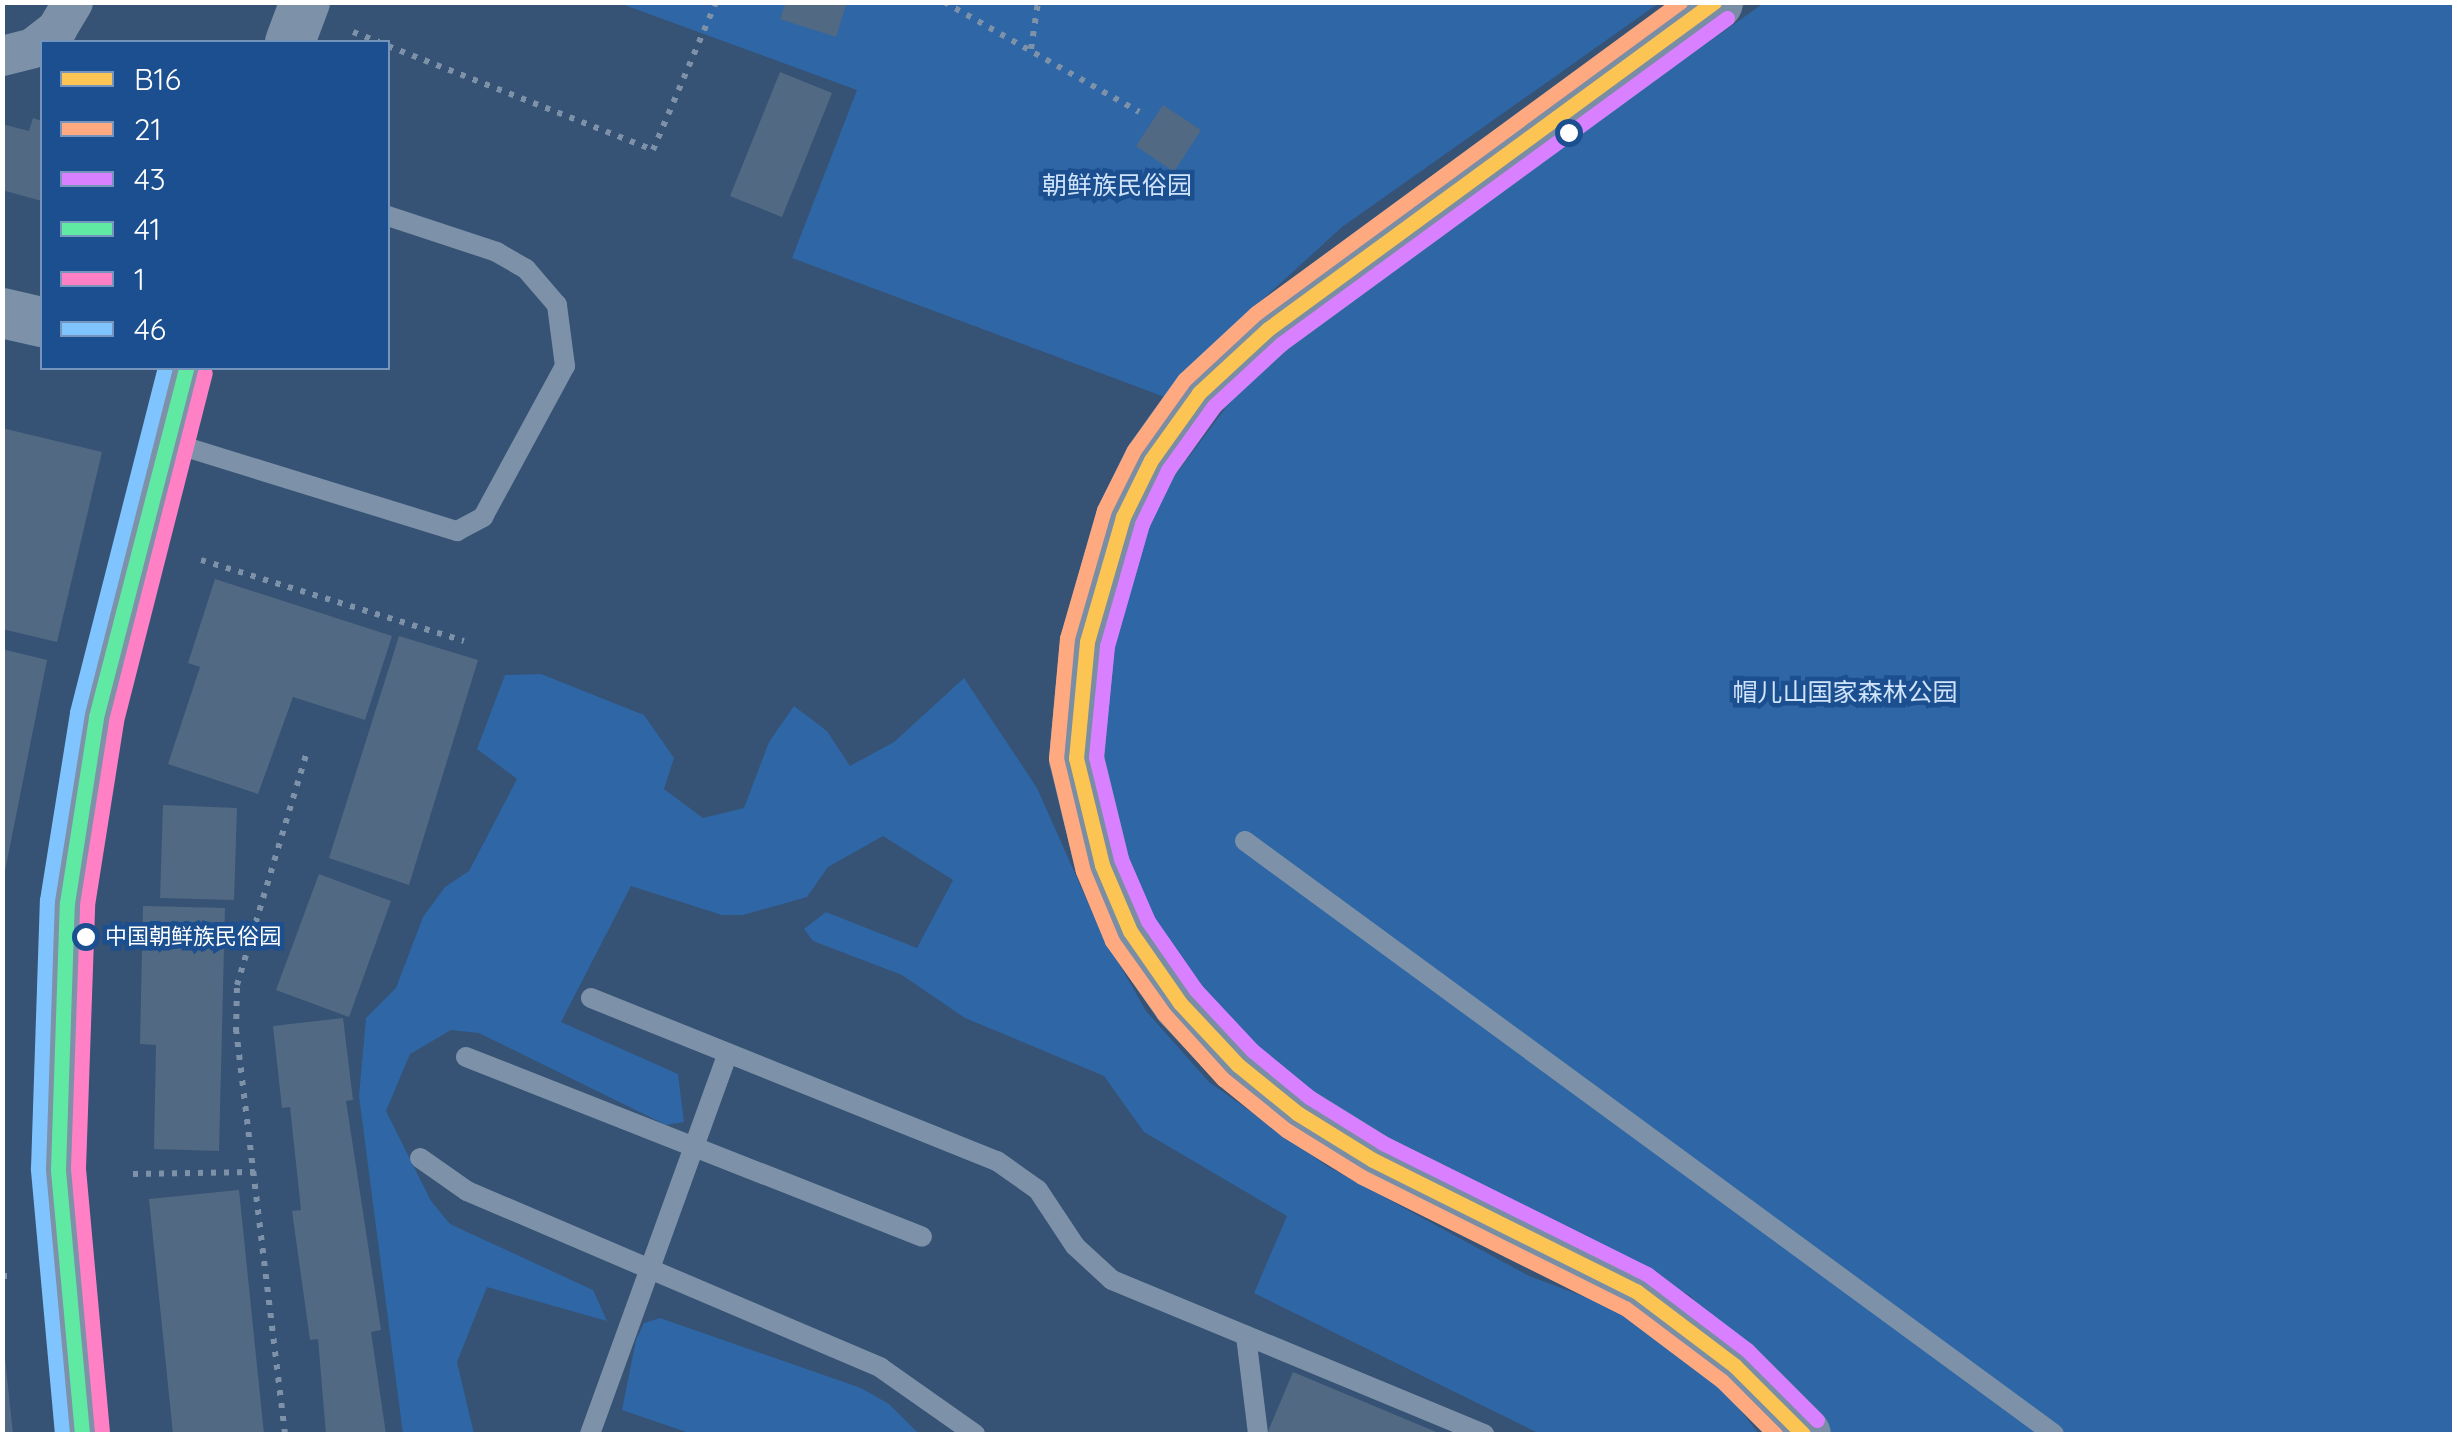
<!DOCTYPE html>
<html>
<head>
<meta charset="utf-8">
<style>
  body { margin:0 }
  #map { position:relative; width:2457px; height:1437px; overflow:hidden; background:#365274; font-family:Quicksand,"Noto Sans SC",sans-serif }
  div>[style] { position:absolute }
  .green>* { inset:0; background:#2f66a5 }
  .building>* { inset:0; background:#526984 }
  .path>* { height:6px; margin-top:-3px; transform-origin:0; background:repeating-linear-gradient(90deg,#7d92a8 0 5px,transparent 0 13px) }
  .service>* { height:20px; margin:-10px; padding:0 10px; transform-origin:10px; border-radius:10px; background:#7d92a8 }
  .minor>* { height:40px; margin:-20px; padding:0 20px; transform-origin:20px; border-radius:20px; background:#7d92a8 }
  .tertiary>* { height:50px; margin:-25px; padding:0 25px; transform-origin:25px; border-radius:25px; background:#7d92a8 }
  .secondary>* { height:55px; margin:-27.5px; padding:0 27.5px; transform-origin:27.5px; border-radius:27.5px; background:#798da4 }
  .bus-1>* { height:15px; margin:-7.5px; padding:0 7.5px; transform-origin:7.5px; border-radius:7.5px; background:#fcc553 }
  .bus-2>* { height:15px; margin:-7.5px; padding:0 7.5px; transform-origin:7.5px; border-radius:7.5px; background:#ffa980 }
  .bus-3>* { height:15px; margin:-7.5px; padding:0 7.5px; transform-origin:7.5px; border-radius:7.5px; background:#d880ff }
  .bus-4>* { height:15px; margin:-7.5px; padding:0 7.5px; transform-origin:7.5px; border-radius:7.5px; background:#60e9a3 }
  .bus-5>* { height:15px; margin:-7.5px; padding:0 7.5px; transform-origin:7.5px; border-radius:7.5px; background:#ff80c5 }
  .bus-6>* { height:15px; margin:-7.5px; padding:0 7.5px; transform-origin:7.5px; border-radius:7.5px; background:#80c4ff }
  .dots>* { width:28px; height:28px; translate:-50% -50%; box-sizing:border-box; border:5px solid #1b4f8f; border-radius:50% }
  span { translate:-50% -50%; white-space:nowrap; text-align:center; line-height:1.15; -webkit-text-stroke:9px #1b4f8f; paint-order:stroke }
  .bus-label { font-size:22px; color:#fff }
  .left { translate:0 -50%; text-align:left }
  .park-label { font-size:25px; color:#cfe3fa }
  .frame { position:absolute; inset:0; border:5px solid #fff; pointer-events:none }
  .legend { position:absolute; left:40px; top:40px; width:350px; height:330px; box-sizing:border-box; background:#1b4f8f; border:2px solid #7695bc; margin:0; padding:12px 18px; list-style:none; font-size:30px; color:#fff }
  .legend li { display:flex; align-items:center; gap:20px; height:50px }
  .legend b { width:50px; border:2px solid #7695bc }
</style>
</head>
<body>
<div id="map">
  <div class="green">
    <div style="clip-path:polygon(619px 3px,1659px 3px,1342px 227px,1240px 320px,1178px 402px,792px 258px,857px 90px)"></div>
    <div style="clip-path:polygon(1764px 3px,2454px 3px,2454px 1434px,1808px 1434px,1779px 1386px,1689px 1295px,1388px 1144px,1290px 1079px,1184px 974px,1114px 866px,1088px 723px,1148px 512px,1226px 407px,1284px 340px)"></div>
    <div style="clip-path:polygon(541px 674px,644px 715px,674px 758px,664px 789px,703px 818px,744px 808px,769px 742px,794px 706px,827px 731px,850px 766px,894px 742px,964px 678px,1037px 788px,1101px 932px,1146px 1011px,1209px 1082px,1327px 1166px,1529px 1276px,1612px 1307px,1718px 1382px,1759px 1434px,1540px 1434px,1254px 1293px,1287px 1216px,1144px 1132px,1104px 1076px,965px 1018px,902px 975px,813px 941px,804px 929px,826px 912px,917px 948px,953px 880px,883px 836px,828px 867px,807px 897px,743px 915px,722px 915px,631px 886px,561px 1022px,678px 1074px,684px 1122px,666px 1125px,479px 1033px,451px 1030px,410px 1054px,386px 1111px,431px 1201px,450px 1224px,593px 1290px,607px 1321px,487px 1287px,457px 1362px,474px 1434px,403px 1434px,359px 1096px,366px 1018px,396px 988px,423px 917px,445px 887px,469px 871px,517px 779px,477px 749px,505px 675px)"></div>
    <div style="clip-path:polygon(660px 1318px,861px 1388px,889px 1404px,919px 1434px,692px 1434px,622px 1410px,636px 1340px,644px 1323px)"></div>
  </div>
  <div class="building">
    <div style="clip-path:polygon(786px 2px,847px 2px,836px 37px,780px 19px)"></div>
    <div style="clip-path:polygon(780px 72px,832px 93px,782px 217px,730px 196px)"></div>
    <div style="clip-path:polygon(1163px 105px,1201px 130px,1174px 172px,1136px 146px)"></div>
    <div style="clip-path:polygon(33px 118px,42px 121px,42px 201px,2px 190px,2px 124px,29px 131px)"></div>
    <div style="clip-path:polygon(2px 428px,102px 452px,57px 642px,2px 629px)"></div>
    <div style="clip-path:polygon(215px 579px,392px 636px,365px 720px,293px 697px,258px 794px,168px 764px,200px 667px,188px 663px)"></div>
    <div style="clip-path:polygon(399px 636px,478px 660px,409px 885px,329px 858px)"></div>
    <div style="clip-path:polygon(2px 649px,47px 660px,4px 876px,2px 875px)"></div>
    <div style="clip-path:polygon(163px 805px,237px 808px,234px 900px,160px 898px)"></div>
    <div style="clip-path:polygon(319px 874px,391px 901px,349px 1017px,276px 990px)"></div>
    <div style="clip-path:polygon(143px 906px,225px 908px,219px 1151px,154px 1149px,156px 1045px,140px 1044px)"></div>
    <div style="clip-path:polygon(343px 1018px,353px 1100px,346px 1101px,381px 1330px,371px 1332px,386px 1434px,326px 1434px,318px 1339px,310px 1340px,292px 1211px,301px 1210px,290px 1107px,282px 1108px,273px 1026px)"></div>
    <div style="clip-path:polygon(239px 1190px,264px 1434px,173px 1434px,149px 1199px)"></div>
    <div style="clip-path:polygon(2px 1358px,5px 1358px,13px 1434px,2px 1434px)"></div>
    <div style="clip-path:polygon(1293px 1372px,1441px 1434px,1267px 1434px)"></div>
  </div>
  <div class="path">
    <div style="left:944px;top:2px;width:224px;rotate:29.4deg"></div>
    <div style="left:353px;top:32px;width:28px;rotate:21deg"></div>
    <div style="left:388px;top:46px;width:285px;rotate:21.4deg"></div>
    <div style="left:653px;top:150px;width:161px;rotate:-66.9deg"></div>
    <div style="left:1031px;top:49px;width:48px;rotate:-81.5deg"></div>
    <div style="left:201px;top:560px;width:275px;rotate:17.1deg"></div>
    <div style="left:133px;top:1174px;width:122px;rotate:-0.9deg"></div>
    <div style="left:2px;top:1276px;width:8px"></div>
    <div style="left:285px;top:1434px;width:405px;rotate:-96.9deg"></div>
    <div style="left:236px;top:1032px;width:47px;rotate:-88.8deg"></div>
    <div style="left:237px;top:985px;width:243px;rotate:-73.3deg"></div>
  </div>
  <div class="service">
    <div style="left:166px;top:441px;width:305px;rotate:17.2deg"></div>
    <div style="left:457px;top:531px;width:30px;rotate:-28deg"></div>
    <div style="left:483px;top:517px;width:172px;rotate:-61.5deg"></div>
    <div style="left:565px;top:366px;width:62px;rotate:-97.5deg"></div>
    <div style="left:557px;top:305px;width:48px;rotate:-130.7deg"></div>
    <div style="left:526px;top:269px;width:34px;rotate:-150deg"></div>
    <div style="left:497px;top:252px;width:115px;rotate:-161.7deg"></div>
    <div style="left:1245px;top:841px;width:1003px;rotate:36.24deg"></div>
    <div style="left:591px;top:998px;width:437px;rotate:21.9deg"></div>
    <div style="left:997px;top:1161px;width:50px;rotate:35.3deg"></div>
    <div style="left:1038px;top:1190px;width:67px;rotate:56.5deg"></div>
    <div style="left:1075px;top:1246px;width:50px;rotate:42.6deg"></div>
    <div style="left:1112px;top:1280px;width:403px;rotate:22.5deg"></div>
    <div style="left:466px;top:1057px;width:490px;rotate:21.5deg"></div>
    <div style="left:420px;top:1158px;width:57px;rotate:35.1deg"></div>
    <div style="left:467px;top:1191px;width:450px;rotate:23.1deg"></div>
    <div style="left:881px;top:1368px;width:115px;rotate:35.1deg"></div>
    <div style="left:1246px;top:1336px;width:99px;rotate:83deg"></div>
    <div style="left:590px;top:1434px;width:405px;rotate:-70.1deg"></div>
  </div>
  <div class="minor">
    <div style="left:2px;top:56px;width:32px;rotate:-14deg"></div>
    <div style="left:33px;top:48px;width:31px;rotate:-38deg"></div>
    <div style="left:57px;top:29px;width:31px;rotate:-59deg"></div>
  </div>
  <div class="tertiary">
    <div style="left:290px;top:42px;width:43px;rotate:-69.4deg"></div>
    <div style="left:2px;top:313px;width:41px;rotate:12.7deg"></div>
    <div style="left:82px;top:1434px;width:266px;rotate:-95.2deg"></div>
    <div style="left:58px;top:1169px;width:266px;rotate:-88.1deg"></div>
    <div style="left:67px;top:903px;width:188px;rotate:-81.1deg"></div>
    <div style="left:96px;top:717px;width:360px;rotate:-75.5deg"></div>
  </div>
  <div class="secondary">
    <div style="left:1715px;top:2px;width:554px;rotate:143.81deg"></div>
    <div style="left:1268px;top:329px;width:94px;rotate:137.2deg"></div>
    <div style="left:1199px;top:393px;width:82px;rotate:125.6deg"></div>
    <div style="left:1151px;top:460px;width:64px;rotate:116.2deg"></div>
    <div style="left:1123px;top:517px;width:130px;rotate:106.1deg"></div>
    <div style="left:1087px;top:642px;width:117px;rotate:95.4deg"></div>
    <div style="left:1076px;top:758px;width:110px;rotate:76.3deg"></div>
    <div style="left:1102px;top:865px;width:72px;rotate:67deg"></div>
    <div style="left:1130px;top:931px;width:88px;rotate:55.2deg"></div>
    <div style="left:1180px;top:1003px;width:85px;rotate:46.9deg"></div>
    <div style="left:1238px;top:1065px;width:76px;rotate:39.1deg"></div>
    <div style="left:1297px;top:1113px;width:89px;rotate:31.7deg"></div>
    <div style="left:1373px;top:1160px;width:294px;rotate:26.5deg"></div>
    <div style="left:1636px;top:1291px;width:124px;rotate:37.1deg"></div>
    <div style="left:1735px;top:1366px;width:96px;rotate:45deg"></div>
  </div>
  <div class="bus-1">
    <div style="left:1714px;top:2px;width:553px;rotate:143.75deg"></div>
    <div style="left:1268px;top:329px;width:94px;rotate:137.2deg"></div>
    <div style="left:1199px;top:393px;width:82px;rotate:125.6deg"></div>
    <div style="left:1151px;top:460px;width:64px;rotate:116.2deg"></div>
    <div style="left:1123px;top:517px;width:130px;rotate:106.1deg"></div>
    <div style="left:1087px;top:642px;width:117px;rotate:95.4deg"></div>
    <div style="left:1076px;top:758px;width:110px;rotate:76.3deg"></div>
    <div style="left:1102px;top:865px;width:72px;rotate:67deg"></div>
    <div style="left:1130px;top:931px;width:88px;rotate:55.2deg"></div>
    <div style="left:1180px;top:1003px;width:85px;rotate:46.9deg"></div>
    <div style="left:1238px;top:1065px;width:76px;rotate:39.1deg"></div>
    <div style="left:1297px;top:1113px;width:89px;rotate:31.7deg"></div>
    <div style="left:1373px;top:1160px;width:294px;rotate:26.5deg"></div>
    <div style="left:1636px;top:1291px;width:124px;rotate:37.1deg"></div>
    <div style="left:1735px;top:1366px;width:96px;rotate:45deg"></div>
  </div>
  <div class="bus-2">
    <div style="left:1680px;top:2px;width:526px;rotate:143.74deg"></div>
    <div style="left:1256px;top:313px;width:98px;rotate:137.1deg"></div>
    <div style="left:1184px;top:380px;width:86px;rotate:125.5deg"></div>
    <div style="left:1134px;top:450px;width:67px;rotate:116.6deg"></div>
    <div style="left:1104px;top:510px;width:133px;rotate:106.1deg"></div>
    <div style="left:1067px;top:638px;width:121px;rotate:95.2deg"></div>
    <div style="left:1056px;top:758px;width:116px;rotate:76.6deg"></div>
    <div style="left:1083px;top:871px;width:76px;rotate:67.5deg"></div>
    <div style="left:1112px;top:941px;width:90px;rotate:54.5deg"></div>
    <div style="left:1164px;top:1014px;width:88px;rotate:47.8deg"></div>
    <div style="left:1223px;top:1079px;width:81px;rotate:39deg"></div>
    <div style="left:1286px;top:1130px;width:89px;rotate:31.7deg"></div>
    <div style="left:1362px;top:1177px;width:294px;rotate:26.5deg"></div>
    <div style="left:1625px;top:1308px;width:121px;rotate:37deg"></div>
    <div style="left:1722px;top:1381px;width:75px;rotate:45deg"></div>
  </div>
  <div class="bus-3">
    <div style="left:1727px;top:18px;width:552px;rotate:143.84deg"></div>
    <div style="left:1281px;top:344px;width:91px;rotate:137.2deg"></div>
    <div style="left:1214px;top:406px;width:79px;rotate:125.7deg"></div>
    <div style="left:1168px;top:470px;width:60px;rotate:115.7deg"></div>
    <div style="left:1142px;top:524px;width:127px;rotate:106deg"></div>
    <div style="left:1107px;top:646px;width:112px;rotate:95.7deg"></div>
    <div style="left:1096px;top:757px;width:105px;rotate:76.2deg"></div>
    <div style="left:1121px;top:859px;width:68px;rotate:66.5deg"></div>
    <div style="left:1148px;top:921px;width:84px;rotate:55.2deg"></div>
    <div style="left:1196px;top:990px;width:82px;rotate:47deg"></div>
    <div style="left:1252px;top:1050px;width:74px;rotate:39.5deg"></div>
    <div style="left:1309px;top:1097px;width:87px;rotate:31.9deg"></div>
    <div style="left:1383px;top:1143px;width:295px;rotate:26.4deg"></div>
    <div style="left:1647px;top:1274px;width:126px;rotate:37.2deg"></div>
    <div style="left:1747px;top:1350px;width:99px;rotate:45deg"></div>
  </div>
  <div class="bus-4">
    <div style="left:82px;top:1434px;width:266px;rotate:-95.2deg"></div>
    <div style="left:58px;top:1169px;width:266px;rotate:-88.1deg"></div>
    <div style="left:67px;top:903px;width:188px;rotate:-81.1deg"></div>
    <div style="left:96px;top:717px;width:360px;rotate:-75.5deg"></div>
  </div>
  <div class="bus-5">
    <div style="left:102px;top:1432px;width:265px;rotate:-95.2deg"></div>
    <div style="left:78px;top:1168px;width:263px;rotate:-88deg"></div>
    <div style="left:87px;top:905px;width:186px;rotate:-81deg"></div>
    <div style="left:116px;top:721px;width:359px;rotate:-75.7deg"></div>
  </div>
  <div class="bus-6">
    <div style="left:62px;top:1434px;width:267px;rotate:-95.2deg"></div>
    <div style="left:38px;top:1168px;width:268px;rotate:-88.1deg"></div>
    <div style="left:47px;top:900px;width:190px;rotate:-80.9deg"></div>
    <div style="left:77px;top:712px;width:355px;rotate:-75.7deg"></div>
  </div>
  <div class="dots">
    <div style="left:1569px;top:133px;background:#fff"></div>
    <div style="left:86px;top:937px;background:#fff"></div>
  </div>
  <div class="bus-label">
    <span class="left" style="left:105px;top:937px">中国朝鲜族民俗园</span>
  </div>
  <div class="park-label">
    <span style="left:1117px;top:185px">朝鲜族民俗园</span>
    <span style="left:1845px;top:692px">帽儿山国家森林公园</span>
  </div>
  <div class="frame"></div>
  <ul class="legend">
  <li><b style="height:12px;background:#fcc553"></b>B16</li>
  <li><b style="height:12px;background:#ffa980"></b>21</li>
  <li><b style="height:12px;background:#d880ff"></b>43</li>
  <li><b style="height:12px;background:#60e9a3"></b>41</li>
  <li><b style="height:12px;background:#ff80c5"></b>1</li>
  <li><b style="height:12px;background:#80c4ff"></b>46</li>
  </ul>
</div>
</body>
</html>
